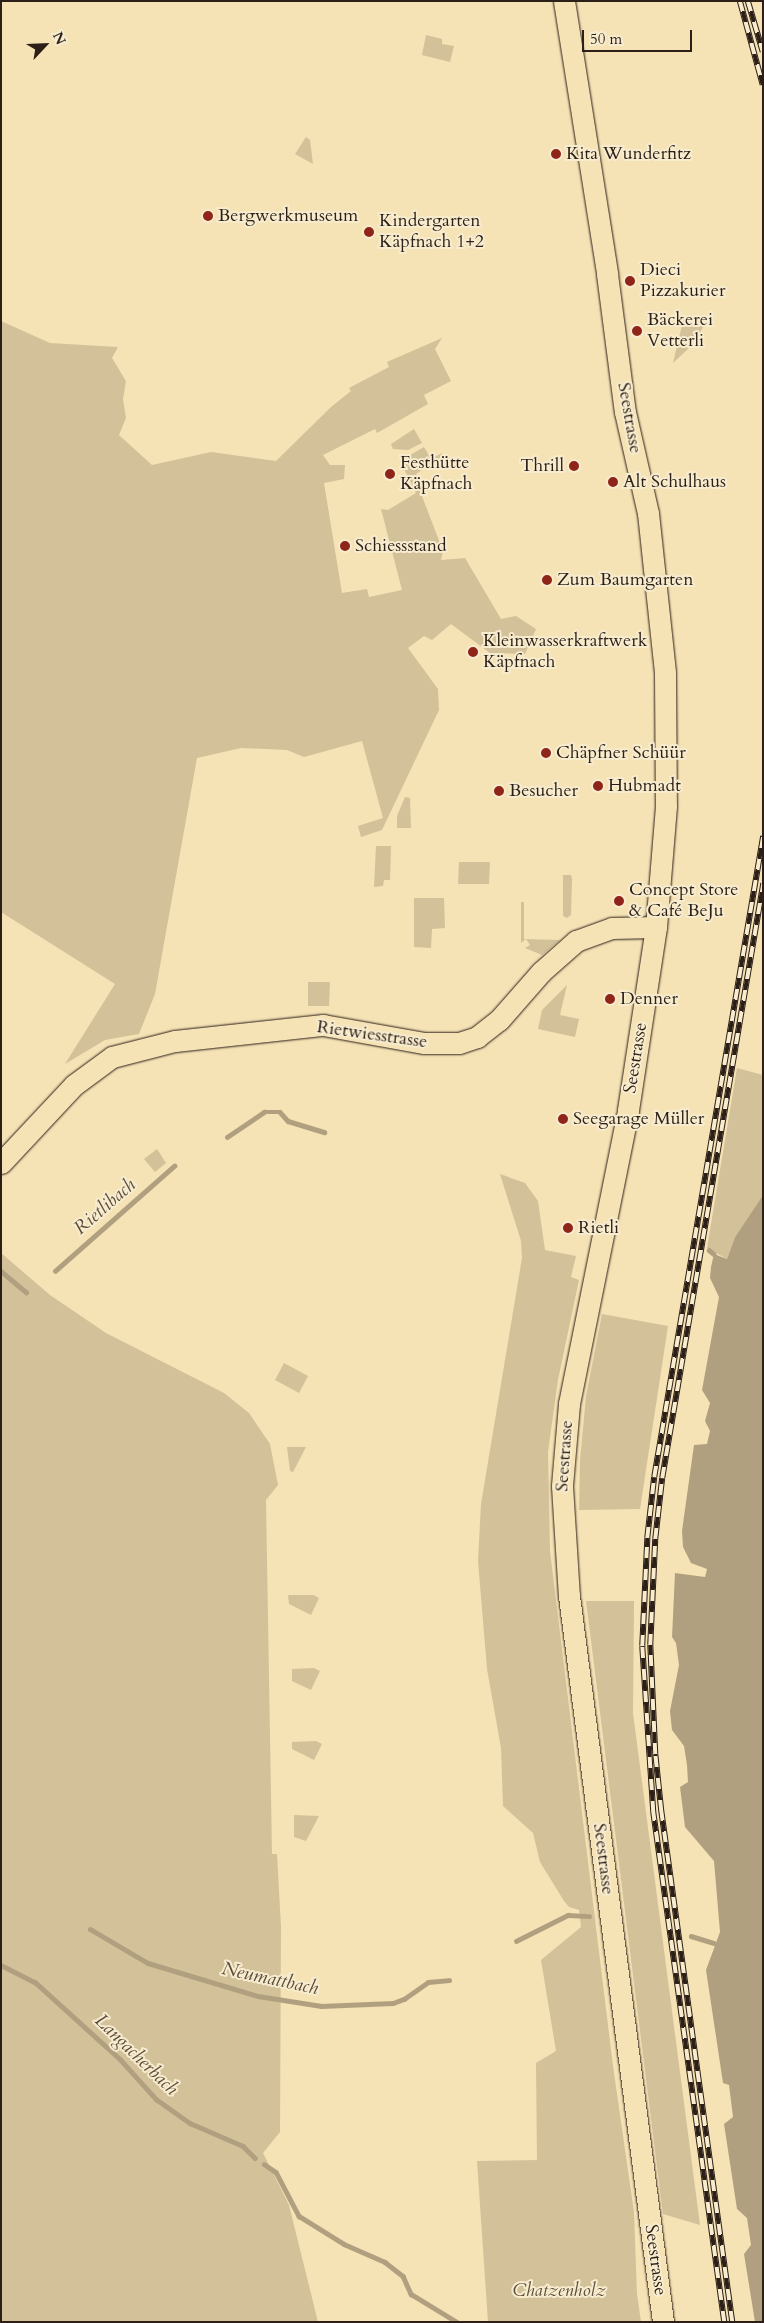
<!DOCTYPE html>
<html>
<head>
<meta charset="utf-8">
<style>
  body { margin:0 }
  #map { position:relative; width:764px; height:2323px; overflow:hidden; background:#f5e2b5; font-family:Cardo,serif }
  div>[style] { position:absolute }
  .green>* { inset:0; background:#d3c19a }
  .water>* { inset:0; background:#b1a07f }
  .stream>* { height:4.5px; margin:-2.25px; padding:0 2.25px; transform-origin:2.25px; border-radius:2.25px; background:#b1a07f }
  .roads { filter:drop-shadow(0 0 1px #2c1f17) drop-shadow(0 0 1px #2c1f17) }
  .major>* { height:21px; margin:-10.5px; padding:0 10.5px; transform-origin:10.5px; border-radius:10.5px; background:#f5e2b5 }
  .rail>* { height:5.5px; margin-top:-2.75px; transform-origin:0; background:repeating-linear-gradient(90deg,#f8eccf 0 11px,#2c1f17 0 22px); box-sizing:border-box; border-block:1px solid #2c1f17 }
  .dots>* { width:14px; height:14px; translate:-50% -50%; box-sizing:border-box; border:2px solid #f8eccf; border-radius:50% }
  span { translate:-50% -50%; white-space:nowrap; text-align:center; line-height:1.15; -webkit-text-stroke:4px #f8eccf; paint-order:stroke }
  .poi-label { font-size:18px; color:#2c1f17 }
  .left { translate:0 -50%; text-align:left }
  .right { translate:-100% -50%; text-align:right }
  .street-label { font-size:18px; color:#2c1f17 }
  .park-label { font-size:18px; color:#5e503e; font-style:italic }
  .water-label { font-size:19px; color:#5b4c3b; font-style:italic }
  .frame { position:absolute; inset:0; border:2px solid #2c1f17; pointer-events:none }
  .north { position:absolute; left:20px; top:20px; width:50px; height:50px; -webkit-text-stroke:4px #f8eccf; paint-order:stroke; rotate:65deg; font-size:14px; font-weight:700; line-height:20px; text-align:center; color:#2c1f17 }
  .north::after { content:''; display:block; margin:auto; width:18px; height:22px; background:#2c1f17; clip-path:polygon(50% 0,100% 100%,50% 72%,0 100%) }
  .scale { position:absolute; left:582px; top:30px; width:110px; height:22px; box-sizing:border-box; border:2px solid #2c1f17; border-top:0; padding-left:6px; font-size:15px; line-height:18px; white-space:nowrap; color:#2c1f17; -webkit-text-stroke:4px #f8eccf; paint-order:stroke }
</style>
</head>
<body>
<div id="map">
  <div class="green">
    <div style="clip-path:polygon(426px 35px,442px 39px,442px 44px,454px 46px,450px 62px,422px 55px)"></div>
    <div style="clip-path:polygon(306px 137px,310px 140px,313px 164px,295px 154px)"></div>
    <div style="clip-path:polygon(684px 317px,706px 323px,689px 348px,673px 363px)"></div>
    <div style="clip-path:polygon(1px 321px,50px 343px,118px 347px,112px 358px,126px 381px,123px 399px,126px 418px,119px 435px,152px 465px,211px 452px,276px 461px,331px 407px,351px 391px,349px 388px,389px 367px,387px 362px,442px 338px,435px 349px,451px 381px,424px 395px,428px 404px,377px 433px,375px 429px,323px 455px,330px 465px,345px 465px,344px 479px,324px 483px,342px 593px,367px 589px,369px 597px,402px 590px,381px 509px,388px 510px,416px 493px,400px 461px,424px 447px,431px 459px,442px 453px,442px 456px,416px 474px,425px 488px,420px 491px,443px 551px,441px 560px,465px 558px,501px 619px,516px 616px,536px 629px,525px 654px,496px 653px,494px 656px,451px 624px,432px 640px,424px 636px,408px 648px,438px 689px,439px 710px,382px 830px,361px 837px,358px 826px,383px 818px,362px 741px,304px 757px,287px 750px,241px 748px,197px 758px,155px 994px,139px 1034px,105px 1040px,65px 1064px,115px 984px,1px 912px)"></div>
    <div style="clip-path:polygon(414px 429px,422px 443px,408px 450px,393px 449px,391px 444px)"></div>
    <div style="clip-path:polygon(405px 797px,410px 798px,411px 828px,397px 828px,397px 816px)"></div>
    <div style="clip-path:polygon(376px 846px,391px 846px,390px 880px,384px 880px,383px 886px,374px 887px)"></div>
    <div style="clip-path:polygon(459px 862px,490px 862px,489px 884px,458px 884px)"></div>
    <div style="clip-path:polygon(563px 875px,571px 875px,572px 879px,571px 915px,567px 918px,563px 916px)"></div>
    <div style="clip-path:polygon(414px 898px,444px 898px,445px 928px,432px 929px,431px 948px,414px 947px)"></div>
    <div style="clip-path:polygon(524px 902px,524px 939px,560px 940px,542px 955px,525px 948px,530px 945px,526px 939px,521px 943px,521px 902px)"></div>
    <div style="clip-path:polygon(308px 982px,330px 982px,329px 1006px,308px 1006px)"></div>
    <div style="clip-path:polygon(567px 985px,560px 1015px,579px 1019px,575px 1037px,538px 1029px,542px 1010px)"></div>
    <div style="clip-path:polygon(737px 1068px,763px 1075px,763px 1195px,735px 1237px,727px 1259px,707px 1248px)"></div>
    <div style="clip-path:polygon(157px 1149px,166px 1163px,155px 1172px,144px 1159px)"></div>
    <div style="clip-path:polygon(500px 1174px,525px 1183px,538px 1201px,545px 1250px,576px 1256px,571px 1277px,579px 1280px,558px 1380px,548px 1452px,550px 1551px,613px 2066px,634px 2212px,637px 2294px,641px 2322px,488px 2322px,477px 2161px,537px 2160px,536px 2063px,556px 2051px,541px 1960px,581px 1927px,579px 1910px,569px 1907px,564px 1901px,540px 1862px,533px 1833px,503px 1806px,501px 1748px,487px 1669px,478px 1561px,481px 1504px,522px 1258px,521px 1241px)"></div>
    <div style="clip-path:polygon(1px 1253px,50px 1295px,106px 1333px,224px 1393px,249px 1413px,270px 1444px,278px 1485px,266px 1500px,272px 1854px,277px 1854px,281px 1927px,280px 2132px,263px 2153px,289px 2205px,318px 2322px,1px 2322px)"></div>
    <div style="clip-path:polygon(602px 1314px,668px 1326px,640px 1509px,579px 1510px,580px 1460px,586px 1396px)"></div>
    <div style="clip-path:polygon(284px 1363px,308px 1376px,299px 1393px,275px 1380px)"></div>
    <div style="clip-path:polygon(287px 1447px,306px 1447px,293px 1472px,290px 1471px)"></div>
    <div style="clip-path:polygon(288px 1595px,313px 1595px,319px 1598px,311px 1615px,289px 1604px)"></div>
    <div style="clip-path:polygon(586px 1601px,634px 1601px,633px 1713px,700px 2225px,663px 2214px)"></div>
    <div style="clip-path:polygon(314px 1668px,320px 1671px,311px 1690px,292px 1681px,292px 1669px)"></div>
    <div style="clip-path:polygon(316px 1741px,322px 1744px,314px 1760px,292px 1749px,292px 1742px)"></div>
    <div style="clip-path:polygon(294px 1815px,319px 1816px,306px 1841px,294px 1837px)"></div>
  </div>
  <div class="water">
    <div style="clip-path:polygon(763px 1195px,763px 2322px,755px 2322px,744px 2254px,751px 2245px,747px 2218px,737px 2209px,724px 2124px,733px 2117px,729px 2085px,723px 2083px,706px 1970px,720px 1932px,714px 1861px,685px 1827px,680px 1787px,688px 1782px,687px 1765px,684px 1746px,672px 1730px,670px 1711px,679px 1665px,676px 1643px,672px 1637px,675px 1573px,705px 1577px,707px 1569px,691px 1563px,683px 1547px,682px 1531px,694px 1445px,707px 1444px,710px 1431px,705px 1421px,710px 1403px,702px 1390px,719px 1297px,710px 1278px,711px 1267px,714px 1254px,727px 1259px,735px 1237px)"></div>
  </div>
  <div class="stream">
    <div style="left:227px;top:1137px;width:45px;rotate:-34deg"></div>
    <div style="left:264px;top:1112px;width:16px"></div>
    <div style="left:280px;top:1112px;width:12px;rotate:48deg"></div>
    <div style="left:288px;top:1121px;width:38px;rotate:17deg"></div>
    <div style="left:709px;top:1250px;width:6px;rotate:39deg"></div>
    <div style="left:1px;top:1271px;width:33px;rotate:40deg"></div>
    <div style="left:55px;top:1271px;width:159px;rotate:-41.4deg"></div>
    <div style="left:90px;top:1929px;width:67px;rotate:30.4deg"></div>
    <div style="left:148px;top:1963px;width:115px;rotate:16.7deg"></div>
    <div style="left:258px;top:1996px;width:64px;rotate:9deg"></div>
    <div style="left:321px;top:2006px;width:72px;rotate:-2.4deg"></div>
    <div style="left:393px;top:2003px;width:12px;rotate:-20deg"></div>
    <div style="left:404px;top:1999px;width:29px;rotate:-35deg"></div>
    <div style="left:428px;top:1982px;width:21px;rotate:-5deg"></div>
    <div style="left:691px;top:1936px;width:24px;rotate:17deg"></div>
    <div style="left:516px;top:1941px;width:58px;rotate:-26.6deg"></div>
    <div style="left:568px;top:1915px;width:21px;rotate:3deg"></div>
    <div style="left:1px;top:1965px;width:38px;rotate:27deg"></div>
    <div style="left:35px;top:1982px;width:115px;rotate:42.2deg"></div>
    <div style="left:120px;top:2059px;width:54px;rotate:48deg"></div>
    <div style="left:156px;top:2099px;width:42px;rotate:35.2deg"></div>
    <div style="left:190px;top:2123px;width:58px;rotate:23.5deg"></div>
    <div style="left:243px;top:2146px;width:17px;rotate:45deg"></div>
    <div style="left:264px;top:2164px;width:14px;rotate:34deg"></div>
    <div style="left:276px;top:2172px;width:50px;rotate:62.4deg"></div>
    <div style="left:299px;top:2216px;width:53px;rotate:31.9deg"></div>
    <div style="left:344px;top:2244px;width:45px;rotate:23.7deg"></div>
    <div style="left:385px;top:2262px;width:23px;rotate:38deg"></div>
    <div style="left:403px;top:2276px;width:20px;rotate:66deg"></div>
    <div style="left:411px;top:2294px;width:54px;rotate:31.3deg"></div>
  </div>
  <div class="roads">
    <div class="major">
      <div style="left:564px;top:1px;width:276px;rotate:81deg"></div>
      <div style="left:607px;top:274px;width:139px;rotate:82.6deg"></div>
      <div style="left:625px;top:412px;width:104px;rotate:77.2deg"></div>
      <div style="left:648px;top:513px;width:161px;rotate:83.9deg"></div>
      <div style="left:665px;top:673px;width:133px;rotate:89.6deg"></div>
      <div style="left:666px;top:806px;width:121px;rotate:94.7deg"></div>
      <div style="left:656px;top:927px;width:186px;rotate:98.7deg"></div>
      <div style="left:628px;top:1111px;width:299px;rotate:101.4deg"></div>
      <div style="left:569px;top:1404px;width:82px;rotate:94.9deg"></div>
      <div style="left:562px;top:1486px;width:110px;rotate:86.4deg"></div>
      <div style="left:569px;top:1596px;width:732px;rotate:82.62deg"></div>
      <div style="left:1px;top:1163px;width:107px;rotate:-46.9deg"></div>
      <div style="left:74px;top:1085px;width:47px;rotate:-36.4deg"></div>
      <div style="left:112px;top:1057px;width:65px;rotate:-14.3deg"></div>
      <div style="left:175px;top:1041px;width:149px;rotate:-6.2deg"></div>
      <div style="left:323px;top:1025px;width:103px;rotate:10.1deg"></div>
      <div style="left:424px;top:1043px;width:35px"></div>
      <div style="left:459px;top:1043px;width:19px;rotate:-18deg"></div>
      <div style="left:477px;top:1037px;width:28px;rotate:-38deg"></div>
      <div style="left:499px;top:1020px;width:64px;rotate:-48.8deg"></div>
      <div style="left:541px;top:972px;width:47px;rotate:-41.5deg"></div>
      <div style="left:576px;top:941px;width:38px;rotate:-20deg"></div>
      <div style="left:612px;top:928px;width:44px;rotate:-1.3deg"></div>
    </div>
  </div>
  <div class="rail">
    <div style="left:740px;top:1px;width:87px;rotate:74.7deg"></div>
    <div style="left:748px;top:1px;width:53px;rotate:73.6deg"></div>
    <div style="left:724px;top:2322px;width:515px;rotate:-97.93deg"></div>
    <div style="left:653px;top:1812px;width:166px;rotate:-93.8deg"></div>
    <div style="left:642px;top:1646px;width:108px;rotate:-87.3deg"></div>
    <div style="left:647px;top:1538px;width:61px;rotate:-83.5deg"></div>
    <div style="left:654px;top:1477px;width:650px;rotate:-80.35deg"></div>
    <div style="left:732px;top:2322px;width:516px;rotate:-97.91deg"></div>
    <div style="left:661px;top:1811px;width:57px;rotate:-96deg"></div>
    <div style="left:655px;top:1754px;width:109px;rotate:-92.6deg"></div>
    <div style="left:650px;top:1645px;width:106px;rotate:-87.3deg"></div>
    <div style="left:655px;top:1539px;width:61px;rotate:-83.5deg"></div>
    <div style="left:662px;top:1478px;width:603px;rotate:-80.35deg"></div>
  </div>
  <div class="dots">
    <div style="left:556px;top:154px;background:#8f2418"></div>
    <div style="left:208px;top:216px;background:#8f2418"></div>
    <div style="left:369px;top:232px;background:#8f2418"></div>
    <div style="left:630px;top:281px;background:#8f2418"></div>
    <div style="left:637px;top:331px;background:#8f2418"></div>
    <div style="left:574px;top:466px;background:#8f2418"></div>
    <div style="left:390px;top:474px;background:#8f2418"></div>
    <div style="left:613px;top:482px;background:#8f2418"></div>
    <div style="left:345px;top:546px;background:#8f2418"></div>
    <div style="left:547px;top:580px;background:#8f2418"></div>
    <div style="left:473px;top:652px;background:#8f2418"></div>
    <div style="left:546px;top:753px;background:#8f2418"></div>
    <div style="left:598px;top:786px;background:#8f2418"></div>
    <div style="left:499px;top:791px;background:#8f2418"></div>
    <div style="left:619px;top:901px;background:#8f2418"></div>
    <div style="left:610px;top:999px;background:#8f2418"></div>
    <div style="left:563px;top:1119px;background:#8f2418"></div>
    <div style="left:568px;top:1228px;background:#8f2418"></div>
  </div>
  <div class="poi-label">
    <span class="left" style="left:566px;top:154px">Kita Wunderfitz</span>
    <span class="left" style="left:218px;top:216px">Bergwerkmuseum</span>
    <span class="left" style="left:379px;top:232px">Kindergarten<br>Käpfnach 1+2</span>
    <span class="left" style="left:640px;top:281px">Dieci<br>Pizzakurier</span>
    <span class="left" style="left:647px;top:331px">Bäckerei<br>Vetterli</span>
    <span class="left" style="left:400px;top:474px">Festhütte<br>Käpfnach</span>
    <span class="right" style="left:564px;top:466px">Thrill</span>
    <span class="left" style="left:623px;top:482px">Alt Schulhaus</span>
    <span class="left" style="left:355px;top:546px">Schiessstand</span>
    <span class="left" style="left:557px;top:580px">Zum Baumgarten</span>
    <span class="left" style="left:483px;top:652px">Kleinwasserkraftwerk<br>Käpfnach</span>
    <span class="left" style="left:556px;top:753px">Chäpfner Schüür</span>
    <span class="left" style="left:608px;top:786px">Hubmadt</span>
    <span class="left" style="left:509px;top:791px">Besucher</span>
    <span class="left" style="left:629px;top:901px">Concept Store<br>&amp; Café BeJu</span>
    <span class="left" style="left:620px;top:999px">Denner</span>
    <span class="left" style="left:573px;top:1119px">Seegarage Müller</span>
    <span class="left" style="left:578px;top:1228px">Rietli</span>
  </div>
  <div class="street-label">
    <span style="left:629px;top:418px;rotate:80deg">Seestrasse</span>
    <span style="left:372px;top:1035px;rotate:8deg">Rietwiesstrasse</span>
    <span style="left:636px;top:1058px;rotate:-81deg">Seestrasse</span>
    <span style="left:565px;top:1456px;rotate:-86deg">Seestrasse</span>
    <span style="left:603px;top:1859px;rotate:83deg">Seestrasse</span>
    <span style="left:655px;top:2260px;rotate:82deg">Seestrasse</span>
  </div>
  <div class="park-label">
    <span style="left:559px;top:2291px">Chatzenholz</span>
  </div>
  <div class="water-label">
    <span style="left:105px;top:1207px;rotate:-41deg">Rietlibach</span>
    <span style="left:270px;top:1979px;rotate:12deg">Neumattbach</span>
    <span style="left:136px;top:2055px;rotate:44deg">Langacherbach</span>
  </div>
  <div class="frame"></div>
  <div class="north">N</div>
  <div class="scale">50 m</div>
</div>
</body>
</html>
